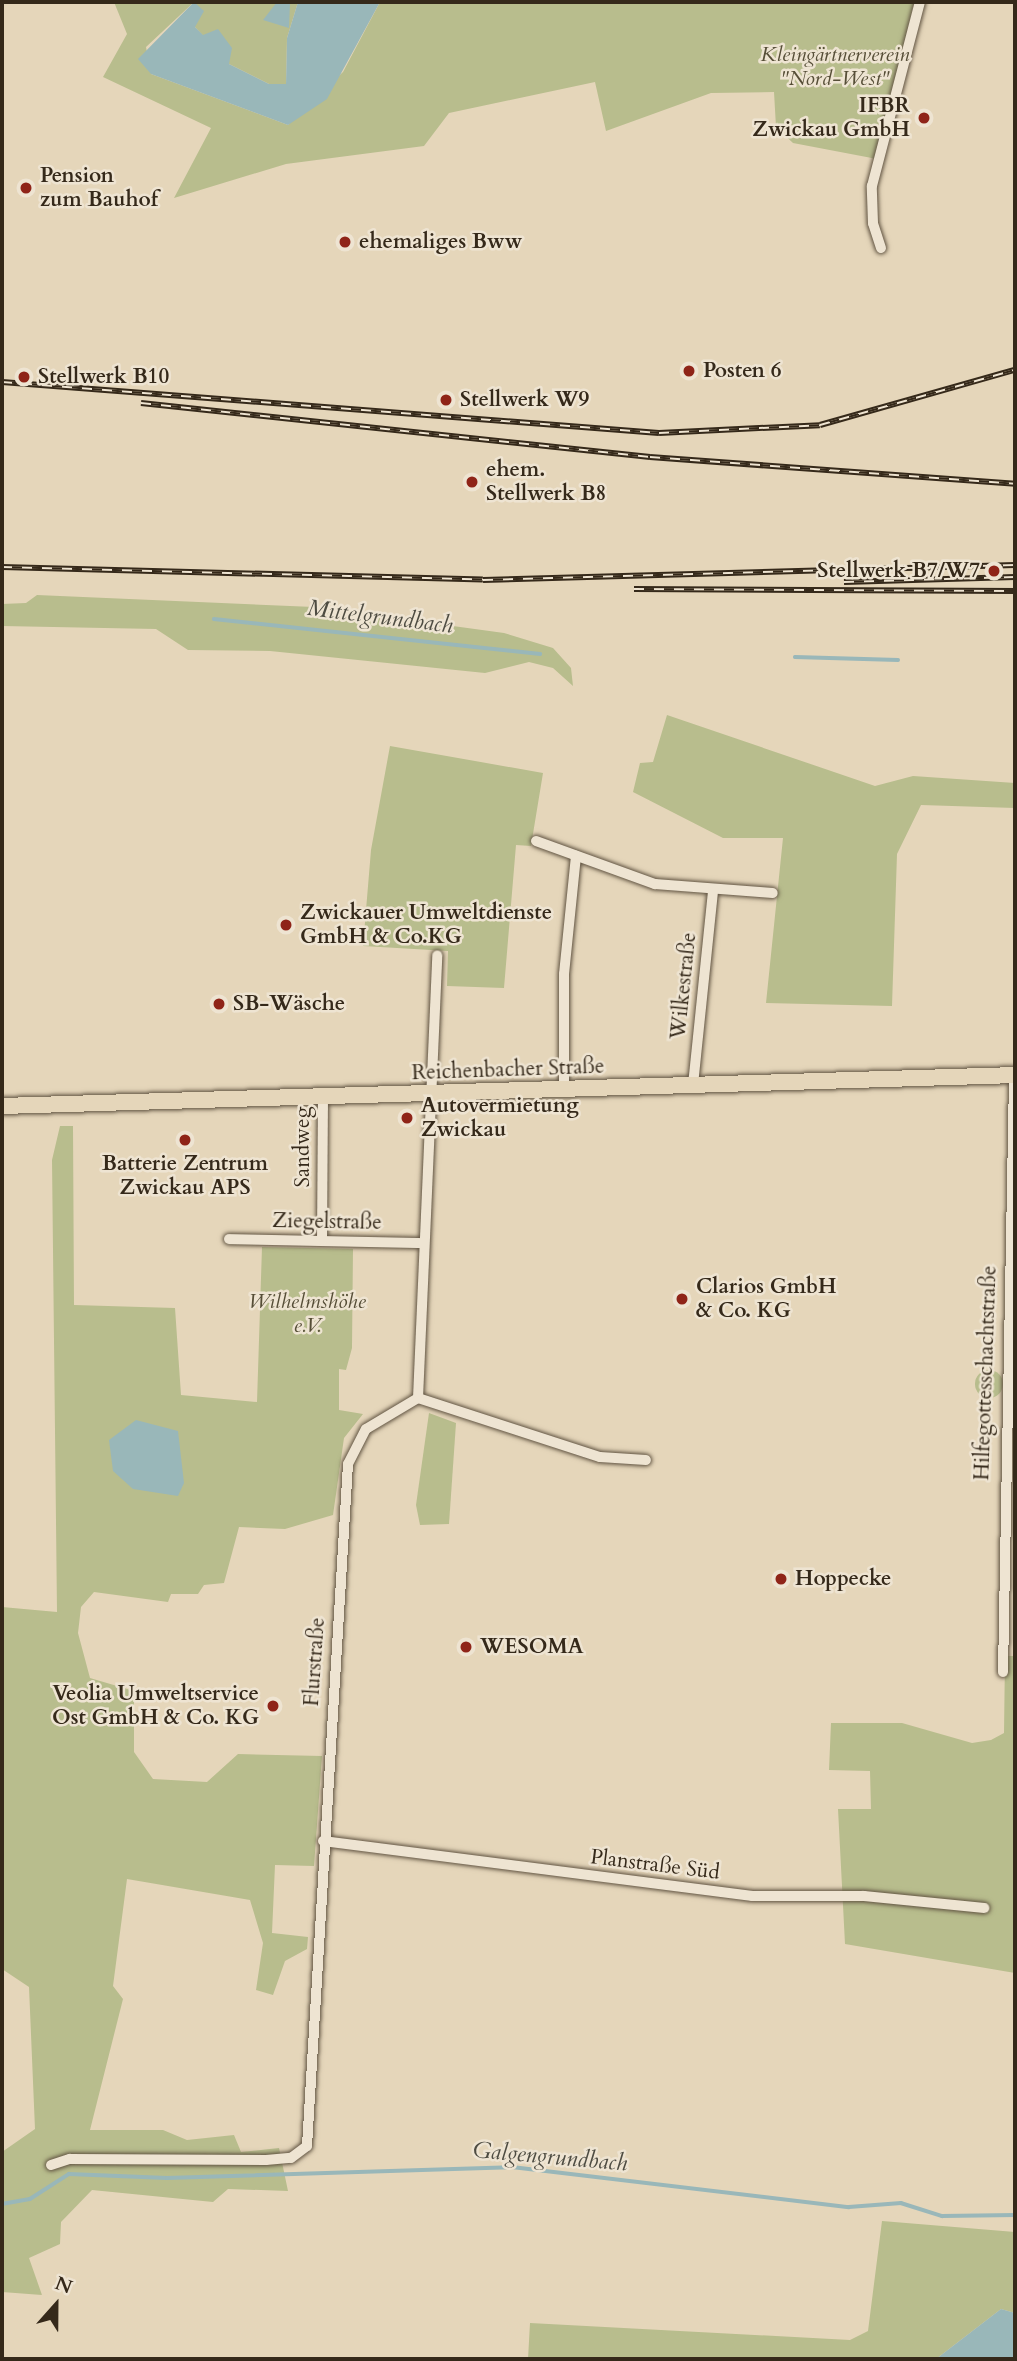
<!DOCTYPE html>
<html>
<head>
<meta charset="utf-8">
<style>
  body { margin:0 }
  #map { position:relative; width:1017px; height:2361px; overflow:hidden; background:#e5d6ba; font-family:Cardo,serif }
  div>[style] { position:absolute }
  .green>* { inset:0; background:#b8bd8d }
  .round { border-radius:50% }
  .water>* { inset:0; background:#99b7b9 }
  .stream>* { height:3.5px; margin:-1.75px; padding:0 1.75px; transform-origin:1.75px; border-radius:1.75px; background:#99b7b9 }
  .roads { filter:drop-shadow(0 0 2px #615442) drop-shadow(0 0 2px #615442) }
  .minor>* { height:10px; margin:-5px; padding:0 5px; transform-origin:5px; border-radius:5px; background:#eee4d2 }
  .primary>* { height:16px; margin:-8px; padding:0 8px; transform-origin:8px; border-radius:8px; background:#e5d6ba }
  .rail>* { height:6px; margin-top:-3px; transform-origin:0; background:repeating-linear-gradient(90deg,#eee4d2 0 10px,#35291a 0 20px); box-sizing:border-box; border-block:2px solid #35291a }
  .dots>* { width:19px; height:19px; translate:-50% -50%; box-sizing:border-box; border:4px solid #eee4d2; border-radius:50% }
  span { translate:-50% -50%; white-space:nowrap; text-align:center; line-height:1.15; -webkit-text-stroke:5px #eee4d2; paint-order:stroke }
  .park-label { font-size:21px; color:#564e37; font-style:italic }
  .poi-label { font-size:21px; color:#35291a; font-weight:700 }
  .right { translate:-100% -50%; text-align:right }
  .left { translate:0 -50%; text-align:left }
  .street-label { font-size:21px; color:#35291a }
  .water-label { font-size:23px; color:#4e4c42; font-style:italic }
  .frame { position:absolute; inset:0; border:4px solid #35291a; pointer-events:none }
  .north { position:absolute; left:21px; top:2270px; width:70px; height:70px; -webkit-text-stroke:5px #eee4d2; paint-order:stroke; rotate:21deg; font-size:19px; font-weight:700; line-height:28px; text-align:center; color:#35291a }
  .north::after { content:''; display:block; margin:auto; width:24px; height:32px; background:#35291a; clip-path:polygon(50% 0,100% 100%,50% 72%,0 100%) }
</style>
</head>
<body>
<div id="map">
  <div class="green">
    <div style="clip-path:polygon(114px 2px,298px 2px,287px 38px,286px 84px,269px 84px,229px 64px,195px 27px,194px 2px,146px 47px,151px 74px,288px 125px,343px 72px,380px 2px,914px 2px,877px 159px,793px 143px,776px 127px,774px 92px,711px 93px,606px 131px,595px 82px,449px 113px,424px 146px,286px 164px,174px 198px,211px 128px,103px 77px,127px 34px)"></div>
    <div style="clip-path:polygon(37px 595px,314px 607px,504px 633px,553px 648px,571px 668px,573px 686px,553px 668px,529px 662px,485px 673px,270px 651px,188px 650px,156px 629px,2px 626px,2px 604px,26px 603px)"></div>
    <div style="clip-path:polygon(667px 715px,875px 786px,913px 776px,1015px 783px,1015px 808px,921px 805px,897px 854px,892px 1006px,766px 1003px,783px 838px,723px 838px,633px 792px,640px 763px,653px 762px)"></div>
    <div style="clip-path:polygon(390px 746px,543px 773px,531px 846px,516px 845px,504px 988px,447px 986px,448px 951px,363px 946px,371px 850px)"></div>
    <div style="clip-path:polygon(60px 1126px,73px 1126px,74px 1305px,175px 1308px,181px 1395px,257px 1402px,262px 1247px,353px 1249px,352px 1348px,346px 1370px,339px 1369px,339px 1410px,363px 1414px,344px 1438px,333px 1515px,285px 1529px,239px 1527px,224px 1583px,204px 1585px,198px 1594px,171px 1594px,168px 1602px,94px 1592px,81px 1607px,78px 1633px,90px 1678px,134px 1691px,134px 1752px,153px 1779px,207px 1782px,238px 1754px,322px 1756px,314px 1866px,275px 1865px,272px 1933px,308px 1937px,307px 1949px,285px 1961px,273px 1995px,256px 1990px,263px 1943px,250px 1900px,127px 1879px,113px 1986px,123px 1999px,90px 2130px,163px 2130px,187px 2140px,234px 2135px,241px 2152px,279px 2148px,288px 2191px,228px 2189px,213px 2202px,92px 2190px,61px 2222px,60px 2244px,29px 2258px,42px 2295px,2px 2292px,2px 2152px,35px 2129px,29px 1987px,2px 1969px,2px 1607px,57px 1612px,52px 1160px)"></div>
    <div class="round" style="left:975px;top:1370px;width:28px;height:28px"></div>
    <div style="clip-path:polygon(429px 1413px,456px 1423px,449px 1524px,420px 1525px,416px 1505px)"></div>
    <div style="clip-path:polygon(1005px 1656px,1015px 1656px,1015px 1973px,845px 1944px,838px 1809px,871px 1809px,870px 1771px,829px 1770px,831px 1723px,902px 1723px,972px 1743px,991px 1740px,1004px 1733px)"></div>
    <div style="clip-path:polygon(882px 2221px,1015px 2232px,1015px 2313px,1001px 2309px,936px 2359px,528px 2359px,530px 2323px,850px 2340px,868px 2331px)"></div>
  </div>
  <div class="water">
    <div style="clip-path:polygon(194px 2px,204px 11px,195px 27px,203px 35px,218px 29px,232px 48px,229px 64px,269px 84px,286px 84px,287px 38px,298px 2px,380px 2px,327px 99px,288px 125px,151px 74px,138px 59px)"></div>
    <div style="clip-path:polygon(277px 2px,290px 3px,289px 28px,263px 20px)"></div>
    <div style="clip-path:polygon(136px 1420px,178px 1431px,184px 1483px,178px 1496px,133px 1489px,113px 1471px,109px 1440px)"></div>
    <div style="clip-path:polygon(1001px 2309px,1015px 2313px,1015px 2359px,936px 2359px)"></div>
  </div>
  <div class="stream">
    <div style="left:214px;top:619px;width:328px;rotate:6.1deg"></div>
    <div style="left:795px;top:657px;width:103px;rotate:1.7deg"></div>
    <div style="left:2px;top:2204px;width:28px;rotate:-10deg"></div>
    <div style="left:30px;top:2199px;width:46px;rotate:-32.7deg"></div>
    <div style="left:69px;top:2174px;width:98px;rotate:2.3deg"></div>
    <div style="left:167px;top:2178px;width:345px;rotate:-1.8deg"></div>
    <div style="left:512px;top:2167px;width:339px;rotate:6.8deg"></div>
    <div style="left:849px;top:2207px;width:52px;rotate:-4.4deg"></div>
    <div style="left:901px;top:2203px;width:43px;rotate:17.6deg"></div>
    <div style="left:942px;top:2216px;width:73px;rotate:-0.8deg"></div>
  </div>
  <div class="roads">
    <div class="minor">
      <div style="left:881px;top:248px;width:26px;rotate:-108deg"></div>
      <div style="left:873px;top:223px;width:37px;rotate:-92deg"></div>
      <div style="left:872px;top:186px;width:190px;rotate:-75.4deg"></div>
      <div style="left:536px;top:841px;width:127px;rotate:19.9deg"></div>
      <div style="left:655px;top:884px;width:118px;rotate:4.4deg"></div>
      <div style="left:693px;top:1085px;width:196px;rotate:-84.1deg"></div>
      <div style="left:564px;top:1089px;width:115px;rotate:-90deg"></div>
      <div style="left:564px;top:974px;width:119px;rotate:-84.2deg"></div>
      <div style="left:229px;top:1239px;width:195px;rotate:1.2deg"></div>
      <div style="left:322px;top:1240px;width:144px;rotate:-89.6deg"></div>
      <div style="left:418px;top:1398px;width:191px;rotate:18deg"></div>
      <div style="left:600px;top:1457px;width:46px;rotate:3.7deg"></div>
      <div style="left:1003px;top:1672px;width:597px;rotate:-88.94deg"></div>
      <div style="left:323px;top:1841px;width:433px;rotate:7.3deg"></div>
      <div style="left:752px;top:1896px;width:112px"></div>
      <div style="left:864px;top:1896px;width:121px;rotate:5.7deg"></div>
      <div style="left:51px;top:2165px;width:20px;rotate:-18deg"></div>
      <div style="left:70px;top:2159px;width:196px;rotate:0.3deg"></div>
      <div style="left:266px;top:2160px;width:25px;rotate:-5deg"></div>
      <div style="left:291px;top:2158px;width:20px;rotate:-37deg"></div>
      <div style="left:307px;top:2146px;width:683px;rotate:-86.56deg"></div>
      <div style="left:348px;top:1464px;width:39px;rotate:-63deg"></div>
      <div style="left:366px;top:1429px;width:61px;rotate:-30.8deg"></div>
      <div style="left:418px;top:1398px;width:443px;rotate:-87.5deg"></div>
    </div>
    <div class="primary">
      <div style="left:2px;top:1106px;width:1013px;rotate:-1.75deg"></div>
    </div>
  </div>
  <div class="rail">
    <div style="left:2px;top:382px;width:659px;rotate:4.44deg"></div>
    <div style="left:659px;top:433px;width:161px;rotate:-2.8deg"></div>
    <div style="left:820px;top:425px;width:203px;rotate:-15.8deg"></div>
    <div style="left:141px;top:403px;width:512px;rotate:6.06deg"></div>
    <div style="left:650px;top:457px;width:366px;rotate:4.2deg"></div>
    <div style="left:2px;top:567px;width:481px;rotate:1.5deg"></div>
    <div style="left:483px;top:580px;width:532px;rotate:-1.62deg"></div>
    <div style="left:844px;top:582px;width:171px;rotate:-1.7deg"></div>
    <div style="left:634px;top:589px;width:381px;rotate:0.3deg"></div>
  </div>
  <div class="dots">
    <div style="left:924px;top:118px;background:#8f2418"></div>
    <div style="left:26px;top:188px;background:#8f2418"></div>
    <div style="left:345px;top:242px;background:#8f2418"></div>
    <div style="left:689px;top:371px;background:#8f2418"></div>
    <div style="left:24px;top:377px;background:#8f2418"></div>
    <div style="left:446px;top:400px;background:#8f2418"></div>
    <div style="left:472px;top:482px;background:#8f2418"></div>
    <div style="left:994px;top:571px;background:#8f2418"></div>
    <div style="left:286px;top:925px;background:#8f2418"></div>
    <div style="left:219px;top:1004px;background:#8f2418"></div>
    <div style="left:407px;top:1118px;background:#8f2418"></div>
    <div style="left:185px;top:1140px;background:#8f2418"></div>
    <div style="left:682px;top:1299px;background:#8f2418"></div>
    <div style="left:781px;top:1579px;background:#8f2418"></div>
    <div style="left:466px;top:1647px;background:#8f2418"></div>
    <div style="left:273px;top:1706px;background:#8f2418"></div>
  </div>
  <div class="park-label">
    <span style="left:835px;top:67px">Kleingärtnerverein<br>"Nord-West"</span>
    <span style="left:307px;top:1314px">Wilhelmshöhe<br>e.V.</span>
  </div>
  <div class="poi-label">
    <span class="right" style="left:910px;top:118px">IFBR<br>Zwickau GmbH</span>
    <span class="left" style="left:40px;top:188px">Pension<br>zum Bauhof</span>
    <span class="left" style="left:359px;top:242px">ehemaliges Bww</span>
    <span class="left" style="left:703px;top:371px">Posten 6</span>
    <span class="left" style="left:38px;top:377px">Stellwerk B10</span>
    <span class="left" style="left:460px;top:400px">Stellwerk W9</span>
    <span class="left" style="left:486px;top:482px">ehem.<br>Stellwerk B8</span>
    <span class="right" style="left:980px;top:571px">Stellwerk B7/W7</span>
    <span class="left" style="left:300px;top:925px">Zwickauer Umweltdienste<br>GmbH &amp; Co.KG</span>
    <span class="left" style="left:233px;top:1004px">SB-Wäsche</span>
    <span class="left" style="left:421px;top:1118px">Autovermietung<br>Zwickau</span>
    <span style="left:185px;top:1176px">Batterie Zentrum<br>Zwickau APS</span>
    <span class="left" style="left:696px;top:1299px">Clarios GmbH<br>&amp; Co. KG</span>
    <span class="left" style="left:795px;top:1579px">Hoppecke</span>
    <span class="left" style="left:480px;top:1647px">WESOMA</span>
    <span class="right" style="left:259px;top:1706px">Veolia Umweltservice<br>Ost GmbH &amp; Co. KG</span>
  </div>
  <div class="street-label">
    <span style="left:684px;top:986px;rotate:-84deg">Wilkestraße</span>
    <span style="left:508px;top:1070px;rotate:-2deg">Reichenbacher Straße</span>
    <span style="left:303px;top:1147px;rotate:-90deg">Sandweg</span>
    <span style="left:327px;top:1222px;rotate:1deg">Ziegelstraße</span>
    <span style="left:986px;top:1373px;rotate:-88deg">Hilfegottesschachtstraße</span>
    <span style="left:315px;top:1662px;rotate:-86deg">Flurstraße</span>
    <span style="left:655px;top:1865px;rotate:7deg">Planstraße Süd</span>
  </div>
  <div class="water-label">
    <span style="left:380px;top:617px;rotate:7deg">Mittelgrundbach</span>
    <span style="left:550px;top:2157px;rotate:5deg">Galgengrundbach</span>
  </div>
  <div class="frame"></div>
  <div class="north">N</div>
</div>
</body>
</html>
